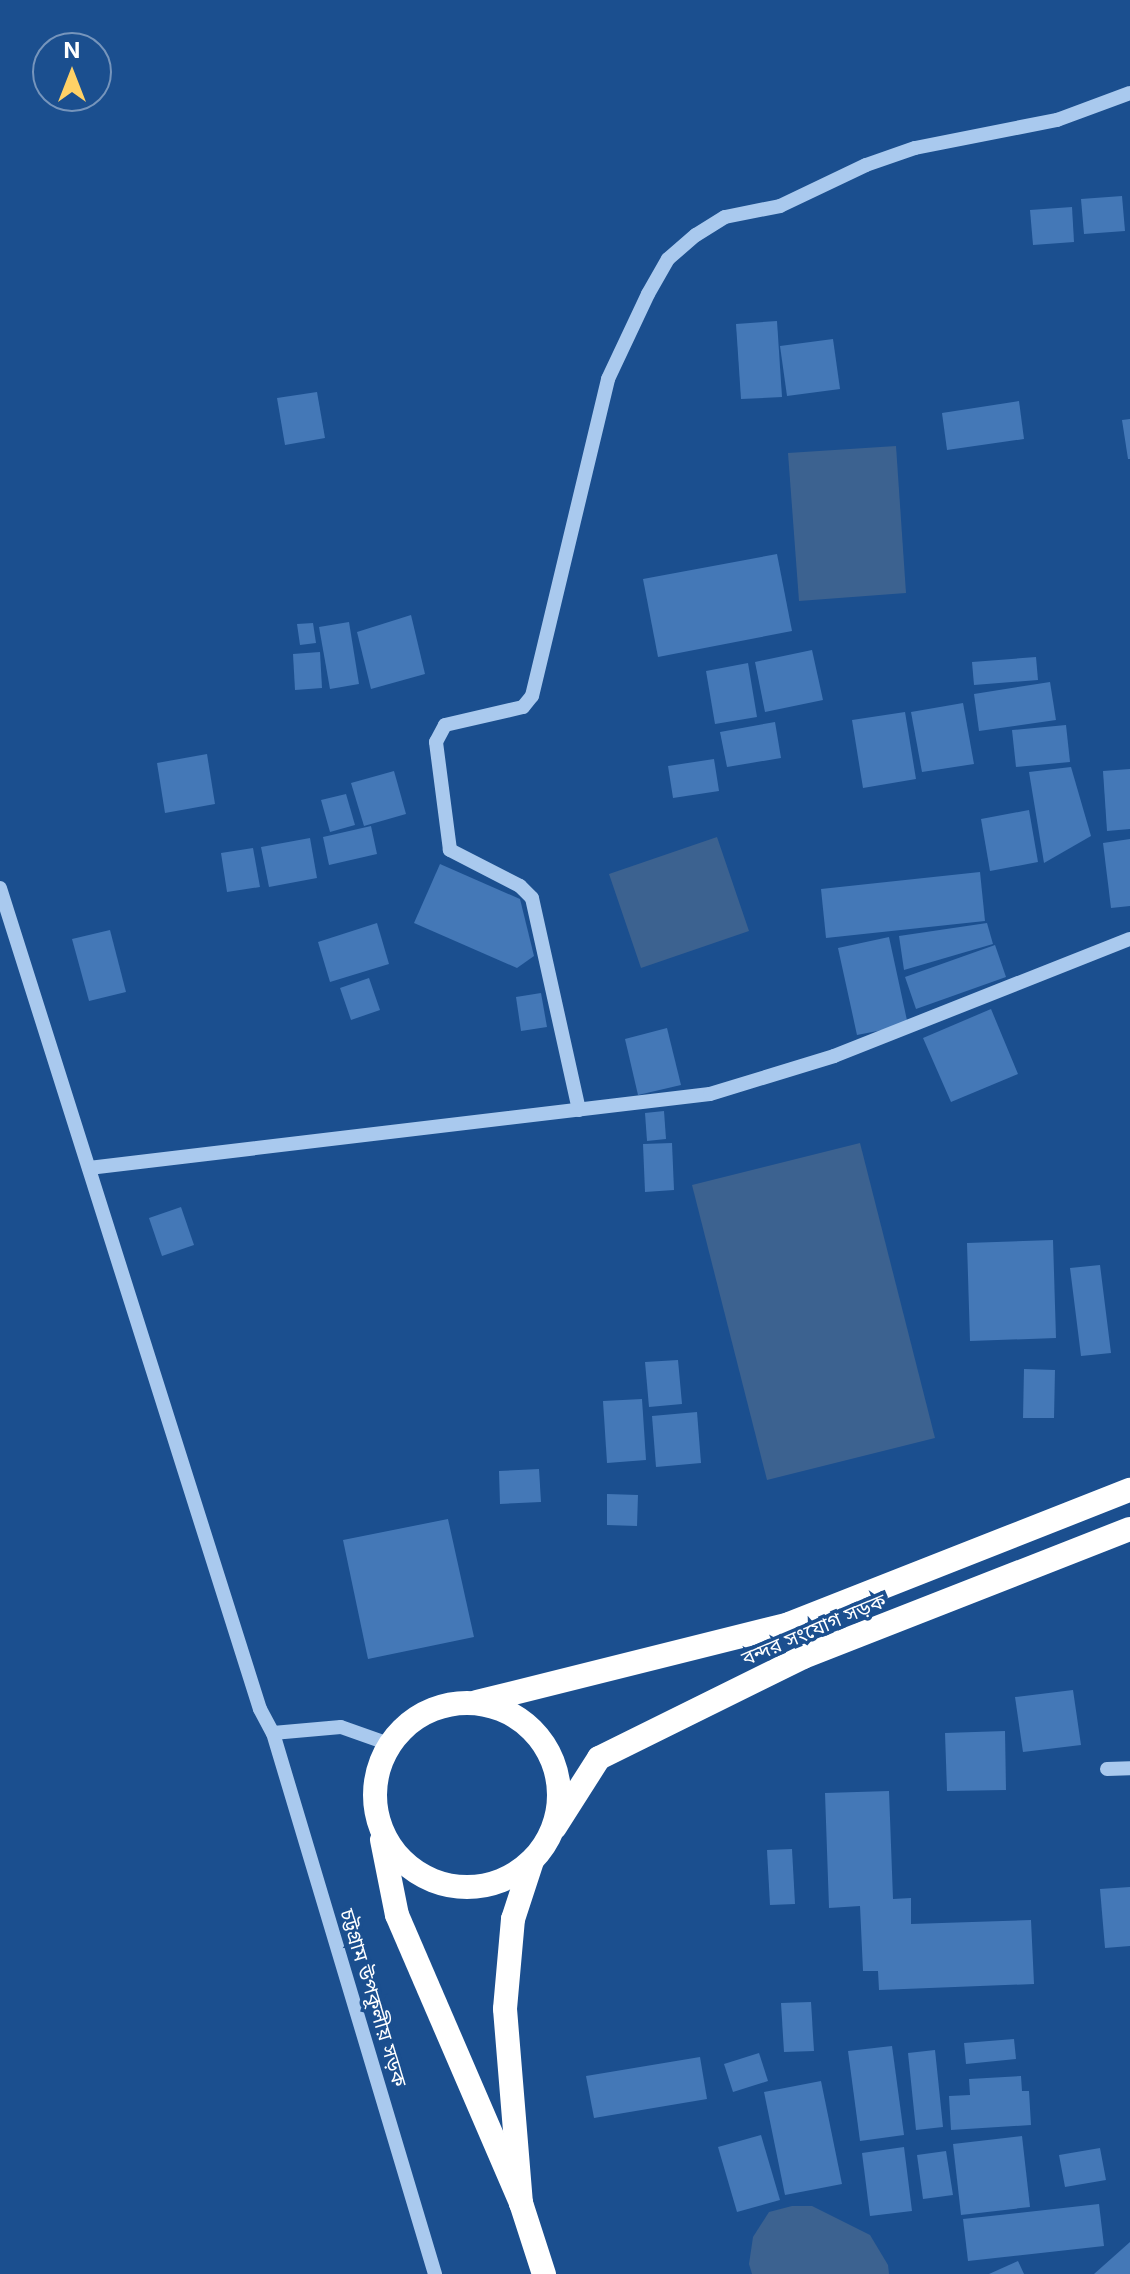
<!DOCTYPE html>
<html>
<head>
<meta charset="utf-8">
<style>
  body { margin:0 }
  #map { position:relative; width:1130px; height:2274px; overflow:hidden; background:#1b4f8f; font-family:Inter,"Noto Sans Bengali",sans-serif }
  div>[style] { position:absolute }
  .water>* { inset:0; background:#3c6290 }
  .building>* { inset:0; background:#4478b7 }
  .minor>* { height:14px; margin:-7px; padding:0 7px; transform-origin:7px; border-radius:7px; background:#a9c9ee }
  .highway>* { height:24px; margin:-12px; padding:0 12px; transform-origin:12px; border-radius:12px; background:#fff }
  .highway>.ring { margin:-12px; padding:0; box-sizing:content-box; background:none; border:24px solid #fff; border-radius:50% }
  span { translate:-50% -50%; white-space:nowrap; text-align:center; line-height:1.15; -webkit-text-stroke:7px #1b4f8f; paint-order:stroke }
  .street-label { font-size:20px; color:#fff }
  .north { position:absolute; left:32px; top:32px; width:80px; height:80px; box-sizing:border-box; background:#1b4f8f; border:2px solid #7695bc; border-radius:50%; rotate:0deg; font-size:22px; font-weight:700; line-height:32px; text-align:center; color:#fff }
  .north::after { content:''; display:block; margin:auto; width:28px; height:36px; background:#ffd166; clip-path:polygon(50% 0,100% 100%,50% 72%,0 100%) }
</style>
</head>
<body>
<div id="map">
  <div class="water">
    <div style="clip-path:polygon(896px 446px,906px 593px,799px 601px,788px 453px)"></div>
    <div style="clip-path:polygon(717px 837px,749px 931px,641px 968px,609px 874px)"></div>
    <div style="clip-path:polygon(860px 1143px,935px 1438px,767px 1480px,692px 1185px)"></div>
    <div style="clip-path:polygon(792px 2206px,812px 2206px,870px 2235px,888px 2265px,889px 2274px,752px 2274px,749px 2264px,753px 2237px,769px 2212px)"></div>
  </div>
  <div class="building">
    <div style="clip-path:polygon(1122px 196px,1125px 231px,1084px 234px,1081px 199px)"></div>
    <div style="clip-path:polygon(1072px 207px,1074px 242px,1033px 245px,1030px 210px)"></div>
    <div style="clip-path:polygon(777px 321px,782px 397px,741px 399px,736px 324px)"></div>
    <div style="clip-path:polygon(833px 339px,840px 389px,787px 396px,780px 346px)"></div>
    <div style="clip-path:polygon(317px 392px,325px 438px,285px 445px,277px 398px)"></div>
    <div style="clip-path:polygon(1019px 401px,1024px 439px,947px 450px,942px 413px)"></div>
    <div style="clip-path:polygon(1130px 419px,1130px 459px,1128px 459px,1122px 420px)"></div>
    <div style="clip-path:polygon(777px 554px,792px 631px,658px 657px,643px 579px)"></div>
    <div style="clip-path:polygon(411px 615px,425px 674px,371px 689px,357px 632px)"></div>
    <div style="clip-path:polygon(349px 622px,359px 684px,330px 689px,319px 627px)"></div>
    <div style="clip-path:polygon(313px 623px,316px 643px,300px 645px,297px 624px)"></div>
    <div style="clip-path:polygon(812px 650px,823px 700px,765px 712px,755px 662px)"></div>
    <div style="clip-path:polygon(320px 652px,322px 688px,295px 690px,293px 654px)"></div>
    <div style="clip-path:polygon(1036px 657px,1038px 680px,974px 685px,972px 662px)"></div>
    <div style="clip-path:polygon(748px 663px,757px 717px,715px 724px,706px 671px)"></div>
    <div style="clip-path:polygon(1050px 682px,1056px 720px,979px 731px,974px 694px)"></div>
    <div style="clip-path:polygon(963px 703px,974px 764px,922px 772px,911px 712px)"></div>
    <div style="clip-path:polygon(905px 712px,916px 779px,863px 788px,852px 720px)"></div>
    <div style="clip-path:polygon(775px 722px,781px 758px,727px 767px,720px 732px)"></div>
    <div style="clip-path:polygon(1066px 725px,1070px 762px,1016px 767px,1012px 730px)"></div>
    <div style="clip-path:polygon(207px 754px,215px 804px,165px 813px,157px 763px)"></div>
    <div style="clip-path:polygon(714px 759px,719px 791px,673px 798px,668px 766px)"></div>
    <div style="clip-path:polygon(1071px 767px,1091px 836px,1044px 863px,1029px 772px)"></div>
    <div style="clip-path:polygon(1130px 769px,1130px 829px,1107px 831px,1103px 771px)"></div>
    <div style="clip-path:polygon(394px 771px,406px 814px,364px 826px,351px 783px)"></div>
    <div style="clip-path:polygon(346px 794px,355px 825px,330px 832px,321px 800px)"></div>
    <div style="clip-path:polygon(1029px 810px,1038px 862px,990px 871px,981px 819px)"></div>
    <div style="clip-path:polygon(371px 826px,377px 854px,329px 865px,323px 837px)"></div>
    <div style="clip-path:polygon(310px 838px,317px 878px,269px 887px,261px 847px)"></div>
    <div style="clip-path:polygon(1130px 839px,1130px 906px,1111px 908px,1103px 843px)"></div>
    <div style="clip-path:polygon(253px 848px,260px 887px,227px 892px,221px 853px)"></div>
    <div style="clip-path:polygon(440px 864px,520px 899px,534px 956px,517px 968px,414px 923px)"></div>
    <div style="clip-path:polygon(980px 872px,985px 921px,826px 938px,821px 889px)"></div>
    <div style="clip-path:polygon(377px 923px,389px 964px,330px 982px,318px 942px)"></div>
    <div style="clip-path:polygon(987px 923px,993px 944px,904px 970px,899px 936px)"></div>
    <div style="clip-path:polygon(110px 930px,126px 992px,89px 1001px,72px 939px)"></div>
    <div style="clip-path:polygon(889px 937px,908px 1025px,857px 1035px,838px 948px)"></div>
    <div style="clip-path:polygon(995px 945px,1006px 977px,916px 1009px,905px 977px)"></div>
    <div style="clip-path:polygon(369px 978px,380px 1010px,351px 1020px,340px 988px)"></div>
    <div style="clip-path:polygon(541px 993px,547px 1027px,521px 1031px,516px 997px)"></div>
    <div style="clip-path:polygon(991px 1009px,1018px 1074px,951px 1102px,923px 1038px)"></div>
    <div style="clip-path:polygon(667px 1028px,681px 1085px,638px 1095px,625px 1039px)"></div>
    <div style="clip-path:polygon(664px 1111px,666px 1139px,647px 1141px,645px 1113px)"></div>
    <div style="clip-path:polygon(672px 1143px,674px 1190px,645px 1192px,643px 1144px)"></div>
    <div style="clip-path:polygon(181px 1207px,194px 1245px,162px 1256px,149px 1218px)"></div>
    <div style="clip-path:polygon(1053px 1240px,1056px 1338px,970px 1341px,967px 1243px)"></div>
    <div style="clip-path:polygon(1100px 1265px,1111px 1353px,1081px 1356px,1070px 1268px)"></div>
    <div style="clip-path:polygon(678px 1360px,682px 1404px,649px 1407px,645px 1362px)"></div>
    <div style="clip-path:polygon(1024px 1369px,1055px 1370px,1054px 1418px,1023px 1418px)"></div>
    <div style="clip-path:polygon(642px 1399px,646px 1460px,607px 1463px,603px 1401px)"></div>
    <div style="clip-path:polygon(697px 1412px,701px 1463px,656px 1467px,652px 1416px)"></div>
    <div style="clip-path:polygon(539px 1469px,541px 1502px,500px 1504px,499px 1471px)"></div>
    <div style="clip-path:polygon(607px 1494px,638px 1495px,637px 1526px,607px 1525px)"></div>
    <div style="clip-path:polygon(448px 1519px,474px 1637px,368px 1659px,343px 1540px)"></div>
    <div style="clip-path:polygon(1073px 1690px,1081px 1745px,1023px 1752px,1015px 1697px)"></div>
    <div style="clip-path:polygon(1005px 1731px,1006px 1790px,947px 1791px,945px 1733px)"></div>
    <div style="clip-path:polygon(889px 1791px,893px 1899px,911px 1898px,911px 1924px,1031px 1920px,1034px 1984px,879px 1990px,878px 1971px,863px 1971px,860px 1906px,829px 1908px,825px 1793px)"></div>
    <div style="clip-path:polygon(792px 1849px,795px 1904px,770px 1905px,767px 1850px)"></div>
    <div style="clip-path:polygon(1130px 1887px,1130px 1946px,1105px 1948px,1100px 1889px)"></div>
    <div style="clip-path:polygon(811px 2002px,814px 2051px,784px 2052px,781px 2003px)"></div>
    <div style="clip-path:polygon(1014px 2039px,1016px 2059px,966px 2064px,964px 2043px)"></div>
    <div style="clip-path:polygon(892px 2046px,904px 2135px,860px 2141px,848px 2051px)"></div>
    <div style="clip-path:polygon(935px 2050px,943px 2127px,916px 2130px,908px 2053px)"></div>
    <div style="clip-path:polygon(759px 2053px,768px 2081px,733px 2092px,724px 2064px)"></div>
    <div style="clip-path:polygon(700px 2057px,707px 2099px,594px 2118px,586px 2076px)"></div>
    <div style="clip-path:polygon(1021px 2076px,1022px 2091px,1029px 2091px,1031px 2125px,951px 2130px,949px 2096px,970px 2095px,969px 2079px)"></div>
    <div style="clip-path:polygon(821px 2081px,842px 2184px,785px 2195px,764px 2092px)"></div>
    <div style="clip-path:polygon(761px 2135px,780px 2200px,737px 2212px,718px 2147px)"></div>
    <div style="clip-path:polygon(1022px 2136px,1030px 2207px,961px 2215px,953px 2144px)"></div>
    <div style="clip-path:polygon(904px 2147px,912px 2211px,870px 2216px,862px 2153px)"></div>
    <div style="clip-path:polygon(1100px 2148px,1106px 2180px,1065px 2187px,1059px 2155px)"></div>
    <div style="clip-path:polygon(946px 2151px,953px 2195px,923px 2199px,917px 2155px)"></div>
    <div style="clip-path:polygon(1099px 2204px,1104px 2246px,968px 2261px,963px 2219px)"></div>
    <div style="clip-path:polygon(1130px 2242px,1130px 2274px,1094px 2274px)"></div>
    <div style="clip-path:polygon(1018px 2261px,1024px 2274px,989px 2274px)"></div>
  </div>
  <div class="minor">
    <div style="left:0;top:888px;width:861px;rotate:72.43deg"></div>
    <div style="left:260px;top:1709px;width:27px;rotate:62deg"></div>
    <div style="left:273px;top:1733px;width:68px;rotate:-5deg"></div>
    <div style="left:341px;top:1727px;width:51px;rotate:19.5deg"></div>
    <div style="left:579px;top:1110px;width:217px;rotate:-102.5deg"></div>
    <div style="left:532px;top:898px;width:17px;rotate:-135deg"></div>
    <div style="left:520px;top:886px;width:79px;rotate:-152.8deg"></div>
    <div style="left:450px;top:850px;width:109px;rotate:-97.4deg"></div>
    <div style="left:436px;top:742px;width:19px;rotate:-62deg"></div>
    <div style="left:445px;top:725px;width:80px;rotate:-13deg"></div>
    <div style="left:523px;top:707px;width:14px;rotate:-51deg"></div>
    <div style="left:532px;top:696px;width:326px;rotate:-76.5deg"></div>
    <div style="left:608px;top:379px;width:94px;rotate:-64.8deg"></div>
    <div style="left:648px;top:294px;width:40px;rotate:-60.3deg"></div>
    <div style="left:668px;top:259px;width:37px;rotate:-41deg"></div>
    <div style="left:696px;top:235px;width:34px;rotate:-32deg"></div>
    <div style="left:725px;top:217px;width:56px;rotate:-11.3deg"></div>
    <div style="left:780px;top:206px;width:95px;rotate:-25.5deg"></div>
    <div style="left:866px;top:165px;width:52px;rotate:-19.1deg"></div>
    <div style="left:915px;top:148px;width:145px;rotate:-11.2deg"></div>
    <div style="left:1057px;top:120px;width:78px;rotate:-20.3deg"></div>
    <div style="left:89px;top:1168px;width:625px;rotate:-6.8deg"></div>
    <div style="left:710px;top:1094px;width:130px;rotate:-17deg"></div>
    <div style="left:834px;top:1056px;width:318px;rotate:-21.6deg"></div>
    <div style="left:273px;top:1733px;width:565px;rotate:73.33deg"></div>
    <div style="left:1107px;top:1769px;width:23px;rotate:-2deg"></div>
  </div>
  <div class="highway">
    <div style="left:477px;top:1702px;width:322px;rotate:-14deg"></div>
    <div style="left:789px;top:1624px;width:366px;rotate:-21.5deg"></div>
    <div class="ring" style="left:375px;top:1703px;width:160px;height:160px"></div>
    <div style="left:555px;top:1827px;width:82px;rotate:-57.5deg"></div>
    <div style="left:599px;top:1758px;width:228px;rotate:-26.3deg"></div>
    <div style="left:803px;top:1657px;width:351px;rotate:-21.4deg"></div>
    <div style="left:382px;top:1840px;width:76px;rotate:78.7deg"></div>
    <div style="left:397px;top:1915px;width:314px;rotate:66.7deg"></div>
    <div style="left:532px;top:1861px;width:61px;rotate:108.1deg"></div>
    <div style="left:513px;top:1919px;width:90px;rotate:95.1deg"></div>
    <div style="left:505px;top:2009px;width:195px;rotate:85.3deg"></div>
    <div style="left:521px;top:2203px;width:75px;rotate:72.1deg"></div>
  </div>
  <div class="street-label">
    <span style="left:814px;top:1630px;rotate:-23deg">বন্দর সংযোগ সড়ক</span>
    <span style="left:373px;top:1998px;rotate:73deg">চট্টগ্রাম উপকূলীয় সড়ক</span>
  </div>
  <div class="north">N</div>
</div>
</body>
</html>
